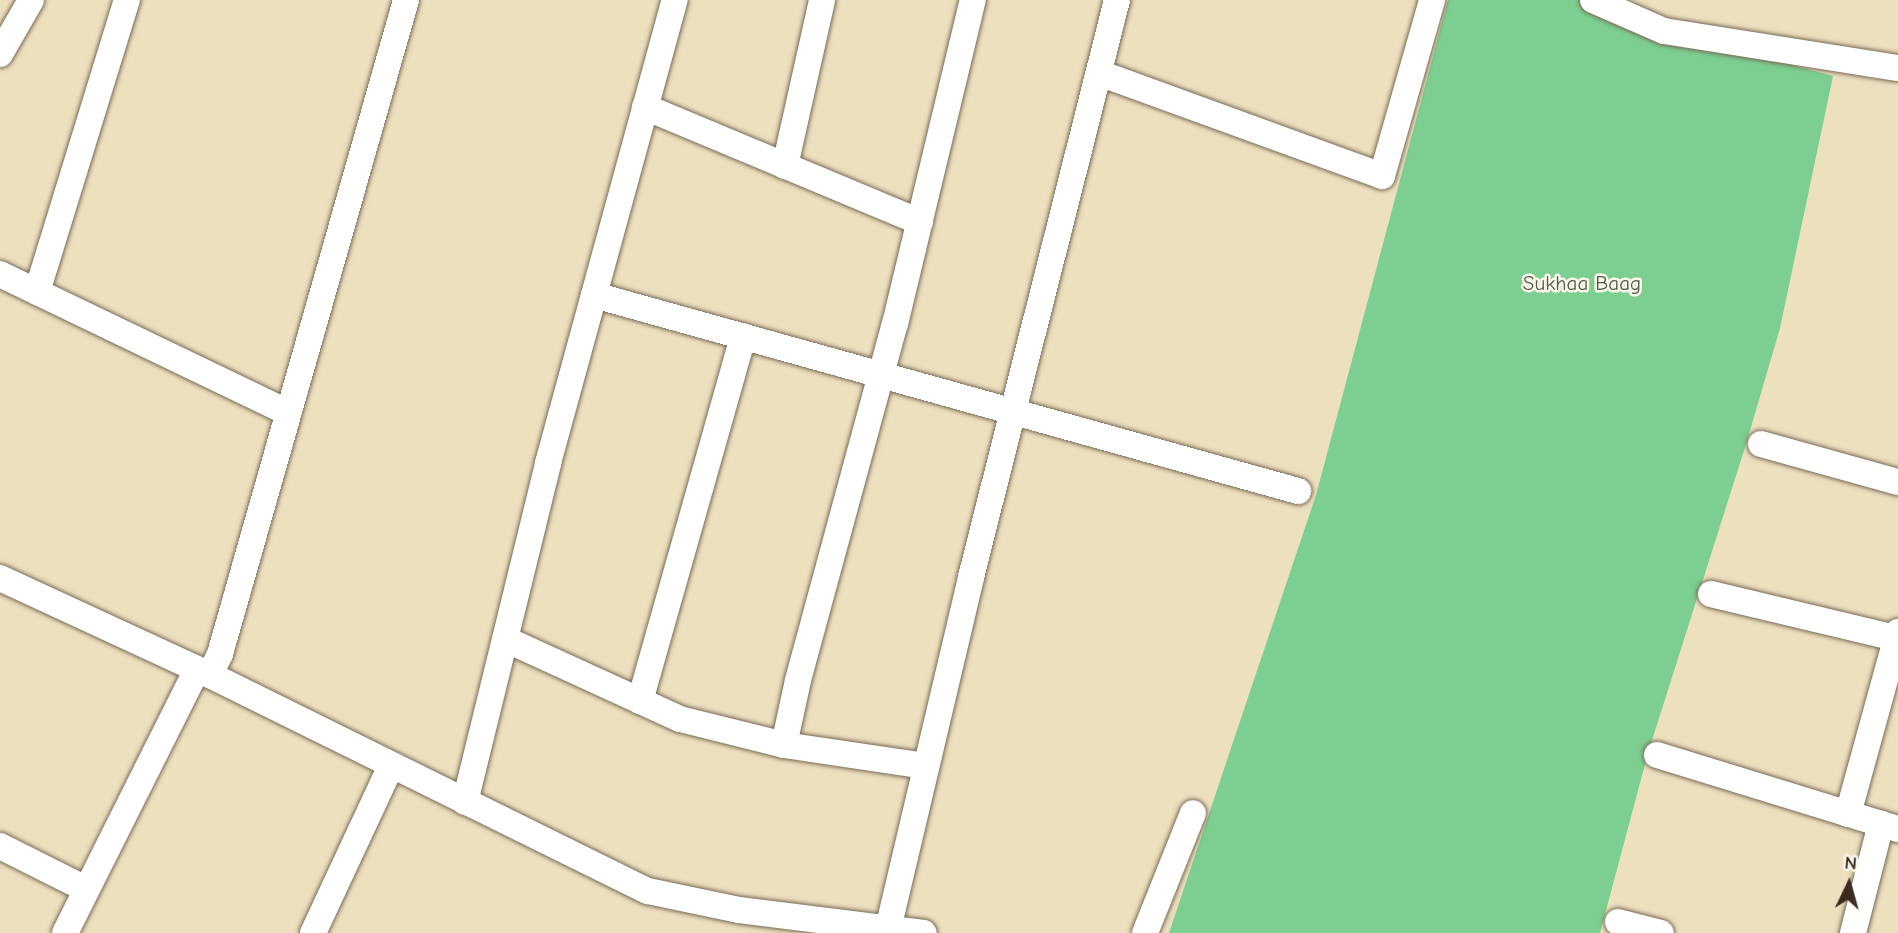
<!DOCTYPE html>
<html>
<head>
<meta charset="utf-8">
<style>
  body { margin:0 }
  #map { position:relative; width:1898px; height:933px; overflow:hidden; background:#ede0bf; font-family:"Comic Neue",sans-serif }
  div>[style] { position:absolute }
  .green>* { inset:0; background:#7ccf91 }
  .roads { filter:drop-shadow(0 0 2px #796a56) drop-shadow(0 0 2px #796a56) }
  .minor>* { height:26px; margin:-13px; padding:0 13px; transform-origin:13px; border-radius:13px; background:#fff }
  span { translate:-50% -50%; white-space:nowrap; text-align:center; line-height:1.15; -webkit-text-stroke:5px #fbf7ec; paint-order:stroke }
  .park-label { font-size:21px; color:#4e5c40 }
  .north { position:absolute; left:1814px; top:849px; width:70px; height:70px; -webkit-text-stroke:5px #fbf7ec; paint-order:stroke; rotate:5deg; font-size:19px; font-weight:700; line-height:28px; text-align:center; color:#3b2a1e }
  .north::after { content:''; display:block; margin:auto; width:24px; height:32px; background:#3b2a1e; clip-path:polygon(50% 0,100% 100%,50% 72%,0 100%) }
</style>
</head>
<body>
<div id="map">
  <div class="green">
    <div style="clip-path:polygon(1448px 0,1601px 0,1664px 31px,1833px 76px,1780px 328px,1747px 441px,1648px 753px,1600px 933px,1169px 933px,1316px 495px)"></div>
  </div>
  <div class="roads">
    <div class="minor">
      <div style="left:1593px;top:0;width:77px;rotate:23.6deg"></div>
      <div style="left:1664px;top:31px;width:237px;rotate:9deg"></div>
      <div style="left:0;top:54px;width:62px;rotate:-60.1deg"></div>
      <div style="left:1099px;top:73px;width:301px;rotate:20deg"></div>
      <div style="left:1382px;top:176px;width:183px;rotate:-74.1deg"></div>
      <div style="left:645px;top:107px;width:298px;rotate:22.7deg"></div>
      <div style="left:785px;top:166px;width:170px;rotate:-77.4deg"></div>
      <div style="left:0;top:274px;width:318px;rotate:25.7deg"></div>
      <div style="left:37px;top:292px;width:306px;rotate:-72.9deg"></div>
      <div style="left:594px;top:295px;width:731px;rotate:15.56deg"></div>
      <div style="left:1761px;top:444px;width:142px;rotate:15.5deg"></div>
      <div style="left:0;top:578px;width:231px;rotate:24.8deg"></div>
      <div style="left:210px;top:675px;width:488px;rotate:26.3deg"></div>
      <div style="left:648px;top:891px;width:93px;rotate:11.8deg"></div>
      <div style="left:739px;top:910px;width:186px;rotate:7.1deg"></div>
      <div style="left:1711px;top:594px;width:190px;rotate:13.4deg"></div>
      <div style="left:505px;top:639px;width:192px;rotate:24.6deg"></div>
      <div style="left:680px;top:719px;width:107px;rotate:14deg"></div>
      <div style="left:784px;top:745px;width:144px;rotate:8.4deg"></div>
      <div style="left:210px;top:675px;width:23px;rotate:-65deg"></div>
      <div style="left:220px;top:654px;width:680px;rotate:-74.12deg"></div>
      <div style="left:640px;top:701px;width:379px;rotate:-74.2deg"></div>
      <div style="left:784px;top:745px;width:66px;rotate:-77.8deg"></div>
      <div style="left:798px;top:680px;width:369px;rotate:-74.8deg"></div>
      <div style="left:895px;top:324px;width:333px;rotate:-76.5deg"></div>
      <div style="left:1657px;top:755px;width:252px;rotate:17.1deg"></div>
      <div style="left:465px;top:802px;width:349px;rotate:-76.2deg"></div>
      <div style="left:548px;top:463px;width:480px;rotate:-74.7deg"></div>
      <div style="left:1848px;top:814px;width:189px;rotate:-74.6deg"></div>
      <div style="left:0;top:846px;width:96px;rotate:26.6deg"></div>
      <div style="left:1618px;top:922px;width:44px;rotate:14.3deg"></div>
      <div style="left:888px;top:929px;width:362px;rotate:-76.7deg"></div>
      <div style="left:971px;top:577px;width:595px;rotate:-75.8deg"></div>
      <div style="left:65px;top:933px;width:295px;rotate:-63.4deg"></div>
      <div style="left:313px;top:933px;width:184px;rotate:-65deg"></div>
      <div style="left:1145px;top:933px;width:129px;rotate:-68.2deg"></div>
      <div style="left:1853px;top:933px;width:113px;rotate:-75.6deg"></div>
    </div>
  </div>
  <div class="park-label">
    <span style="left:1582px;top:283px">Sukhaa Baag</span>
  </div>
  <div class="north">N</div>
</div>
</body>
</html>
